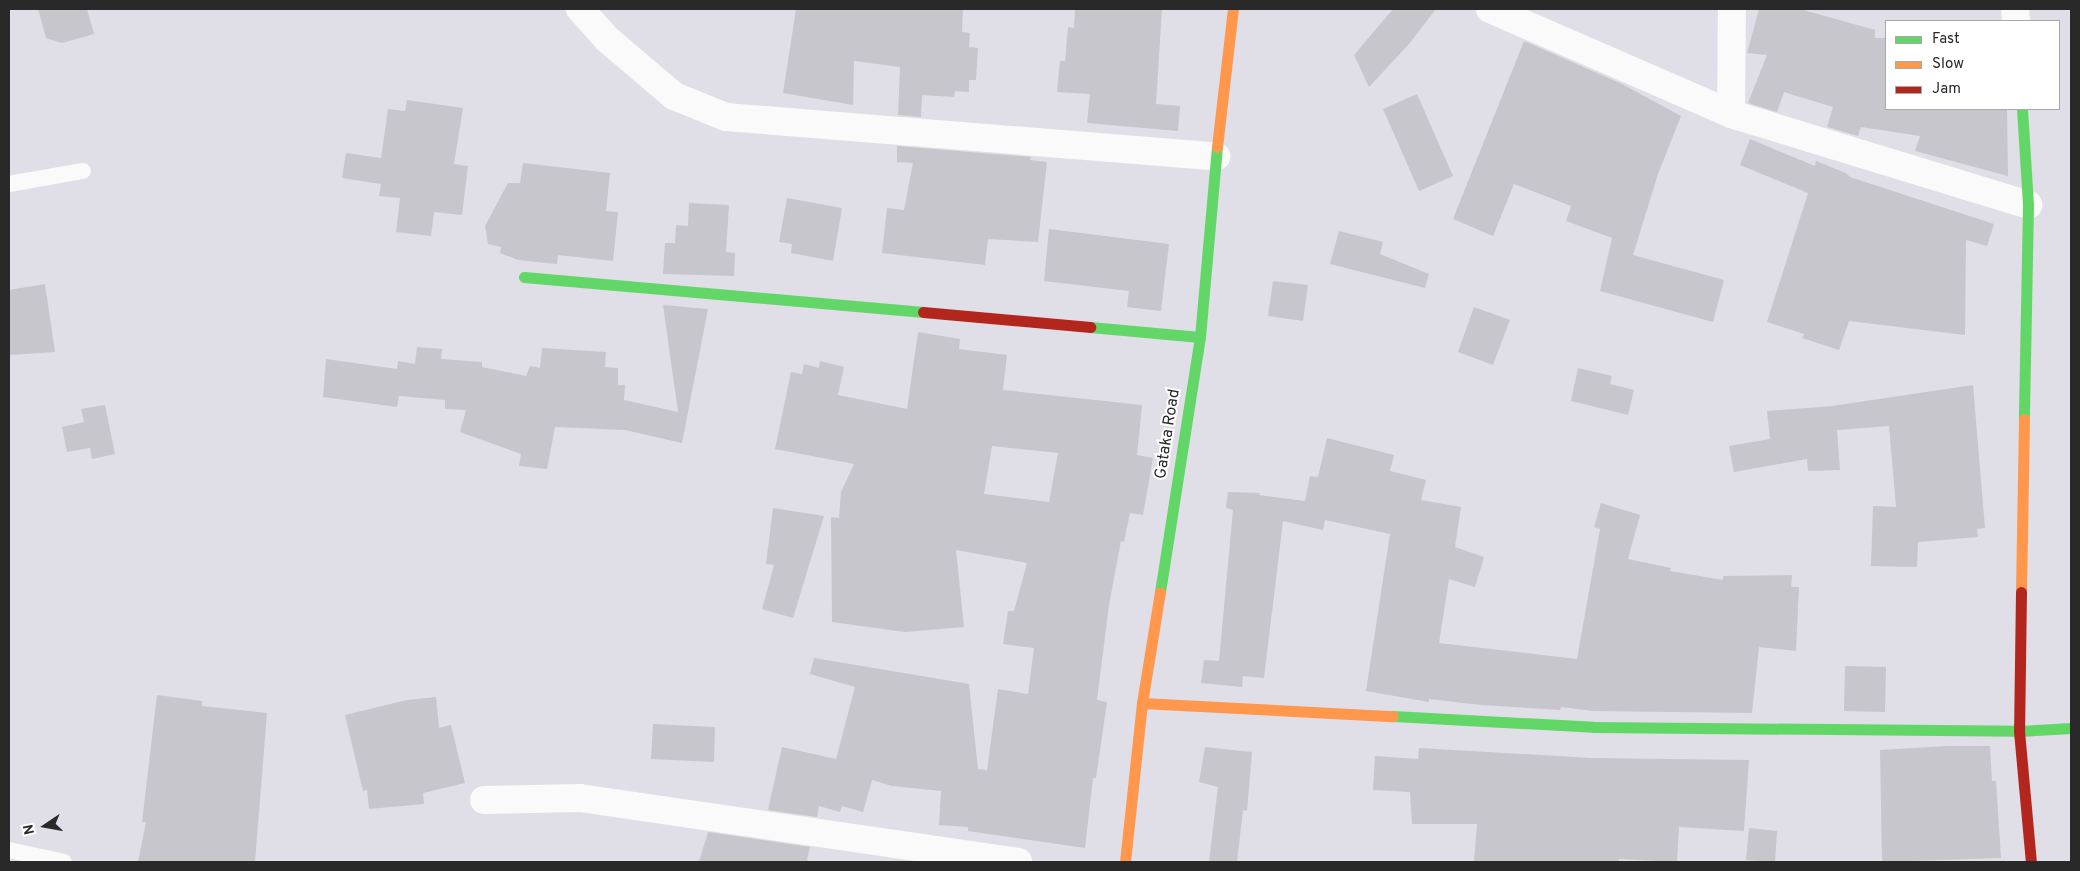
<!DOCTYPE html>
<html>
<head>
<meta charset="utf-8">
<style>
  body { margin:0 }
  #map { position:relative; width:2080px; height:871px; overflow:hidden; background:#e0dee7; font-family:Overpass,sans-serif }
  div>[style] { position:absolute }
  .building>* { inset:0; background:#c7c6cc }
  .lane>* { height:16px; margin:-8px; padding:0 8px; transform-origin:8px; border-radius:8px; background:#fafafb }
  .street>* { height:28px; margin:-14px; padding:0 14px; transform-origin:14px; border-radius:14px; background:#fafafb }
  .fast>* { height:11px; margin:-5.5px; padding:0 5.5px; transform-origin:5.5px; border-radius:5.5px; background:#63d668 }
  .slow>* { height:11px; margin:-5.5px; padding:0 5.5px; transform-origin:5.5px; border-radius:5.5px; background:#ff974d }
  .jam>* { height:11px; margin:-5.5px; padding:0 5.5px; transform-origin:5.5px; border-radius:5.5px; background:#b3261e }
  span { translate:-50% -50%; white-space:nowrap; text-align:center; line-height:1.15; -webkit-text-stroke:4px #fff; paint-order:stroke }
  .street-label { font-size:16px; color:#292929 }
  .frame { position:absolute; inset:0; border:10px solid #292929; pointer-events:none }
  .legend { position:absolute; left:1885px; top:20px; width:175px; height:90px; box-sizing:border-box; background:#fff; border:1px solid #a9a9a9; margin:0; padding:6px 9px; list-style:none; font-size:15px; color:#292929 }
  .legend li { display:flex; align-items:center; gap:10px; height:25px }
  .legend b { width:25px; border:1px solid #a9a9a9 }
  .north { position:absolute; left:20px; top:801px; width:50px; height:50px; -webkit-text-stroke:4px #fff; paint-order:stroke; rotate:258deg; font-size:14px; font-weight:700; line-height:20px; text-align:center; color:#292929 }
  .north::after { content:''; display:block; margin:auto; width:18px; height:22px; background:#292929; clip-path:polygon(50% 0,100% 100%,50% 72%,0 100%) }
</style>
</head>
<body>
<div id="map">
  <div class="building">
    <div style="clip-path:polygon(38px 9px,87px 9px,94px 34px,62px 43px,46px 38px)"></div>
    <div style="clip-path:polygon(796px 9px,963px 9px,962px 32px,970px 33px,969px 47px,978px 48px,976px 80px,969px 80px,969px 92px,955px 91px,954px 97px,922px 95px,921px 117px,898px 115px,900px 67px,854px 61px,853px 105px,783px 93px)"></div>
    <div style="clip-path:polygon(1075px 9px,1162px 9px,1156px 104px,1180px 106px,1178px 131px,1087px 123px,1090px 94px,1057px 92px,1060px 61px,1065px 61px,1068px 27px,1074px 28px)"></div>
    <div style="clip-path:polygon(1393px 9px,1436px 9px,1409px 44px,1369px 87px,1354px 55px)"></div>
    <div style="clip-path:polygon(1759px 9px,1800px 9px,1875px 30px,1875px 38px,1886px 38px,1886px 109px,2007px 109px,2008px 176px,1915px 151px,1920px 136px,1861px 127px,1858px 136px,1827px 127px,1833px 107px,1784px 92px,1777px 112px,1748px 103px,1767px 55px,1747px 53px)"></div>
    <div style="clip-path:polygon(1524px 41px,1622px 84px,1681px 116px,1658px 174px,1633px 255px,1724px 280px,1713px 322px,1600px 291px,1612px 238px,1566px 221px,1571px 206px,1514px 184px,1493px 236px,1453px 219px)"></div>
    <div style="clip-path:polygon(1417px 94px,1453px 176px,1419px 191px,1383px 109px)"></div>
    <div style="clip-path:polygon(407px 100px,463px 108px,454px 164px,468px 166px,462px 215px,434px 212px,431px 236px,396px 232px,400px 198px,379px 196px,381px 184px,342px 178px,346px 153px,381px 158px,388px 109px,405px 111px)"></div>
    <div style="clip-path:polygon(1750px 139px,1815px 166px,1816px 161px,1846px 173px,1850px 177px,1994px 224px,1987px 246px,1966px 240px,1965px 335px,1849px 321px,1839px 350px,1802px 338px,1804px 334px,1767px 322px,1808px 193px,1740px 165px)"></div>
    <div style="clip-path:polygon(897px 146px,1031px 157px,1030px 160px,1047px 162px,1038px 242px,988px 239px,985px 265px,882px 253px,887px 208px,904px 210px,913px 163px,897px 162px)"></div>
    <div style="clip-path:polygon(523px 163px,610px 173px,606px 211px,618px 212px,613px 261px,558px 255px,557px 264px,518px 260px,500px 253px,501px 247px,488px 244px,485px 226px,508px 183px,520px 183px)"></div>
    <div style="clip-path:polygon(787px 198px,842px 208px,833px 261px,791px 253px,792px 244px,779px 242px)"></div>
    <div style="clip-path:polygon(689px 203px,729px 205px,726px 252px,735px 253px,734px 276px,663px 274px,665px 243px,675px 243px,676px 225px,688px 226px)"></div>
    <div style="clip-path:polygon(1049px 229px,1169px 244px,1161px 311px,1127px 307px,1129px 291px,1044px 281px)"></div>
    <div style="clip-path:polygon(1339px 231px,1383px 242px,1380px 254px,1429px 274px,1425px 288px,1330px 264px)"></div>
    <div style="clip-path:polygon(1273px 281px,1308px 285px,1303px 321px,1268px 316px)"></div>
    <div style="clip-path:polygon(45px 284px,55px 352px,9px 355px,9px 290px)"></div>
    <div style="clip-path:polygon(663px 305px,708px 309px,682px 443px,625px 430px,555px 427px,547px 469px,519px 466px,521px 454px,460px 432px,466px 410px,445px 409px,445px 400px,399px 396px,397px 407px,323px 397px,326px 359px,397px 369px,398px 361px,415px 364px,417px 347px,442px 349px,441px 359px,482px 362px,482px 367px,526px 376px,530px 366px,540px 368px,542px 348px,606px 352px,605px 367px,618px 368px,618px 385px,625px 385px,624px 400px,678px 412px)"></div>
    <div style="clip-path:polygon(1474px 307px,1510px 320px,1493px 365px,1458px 352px)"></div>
    <div style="clip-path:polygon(evenodd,918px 332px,960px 339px,959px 349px,1007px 355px,1003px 390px,1142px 405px,1137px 455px,1153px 458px,1143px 515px,1130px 513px,1124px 542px,1121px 541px,1109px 605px,1097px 700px,1107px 702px,1096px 778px,1093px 778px,1085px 848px,968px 831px,968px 827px,939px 825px,941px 791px,892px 786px,872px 780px,863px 812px,842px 806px,840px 812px,819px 806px,817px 817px,768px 810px,782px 747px,836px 759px,855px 687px,810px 674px,814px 658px,969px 684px,978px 769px,987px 770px,998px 689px,1028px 694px,1034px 648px,1003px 644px,1008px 611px,1014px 611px,1027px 563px,956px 550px,964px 627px,905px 632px,832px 622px,831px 517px,839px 518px,841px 492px,854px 464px,775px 449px,791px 372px,802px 374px,804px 364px,819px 368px,820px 361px,844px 367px,838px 395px,907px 409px,918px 332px,992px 446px,1058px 453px,1049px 502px,984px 494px,992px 446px)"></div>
    <div style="clip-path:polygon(1578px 368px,1612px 376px,1610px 384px,1634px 390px,1628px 415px,1571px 401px)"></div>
    <div style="clip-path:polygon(1973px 385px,1985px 528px,1977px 529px,1978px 537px,1918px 542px,1917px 567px,1871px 566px,1873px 506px,1896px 507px,1889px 426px,1837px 430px,1840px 470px,1808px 471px,1807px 459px,1734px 472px,1729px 446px,1770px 439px,1767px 411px,1832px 406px)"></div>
    <div style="clip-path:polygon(105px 405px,115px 454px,92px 459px,90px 448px,67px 452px,62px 427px,84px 422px,81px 409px)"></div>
    <div style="clip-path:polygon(1327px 438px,1394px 455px,1390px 471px,1426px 480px,1421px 500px,1461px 507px,1455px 547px,1484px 557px,1475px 587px,1449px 579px,1439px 643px,1577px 659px,1600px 529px,1594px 527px,1601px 503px,1640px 515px,1628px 559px,1671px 568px,1670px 571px,1723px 580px,1723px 576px,1792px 575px,1791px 587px,1799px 587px,1796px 651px,1759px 647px,1752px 713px,1593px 711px,1561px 707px,1560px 710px,1481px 705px,1429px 699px,1429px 702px,1366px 691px,1390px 534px,1325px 520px,1323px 530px,1283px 521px,1264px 678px,1243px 676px,1242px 687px,1201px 683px,1204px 660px,1219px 661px,1233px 510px,1226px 508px,1228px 492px,1260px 493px,1259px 495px,1305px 501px,1310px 476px,1318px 477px)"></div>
    <div style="clip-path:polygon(773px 508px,824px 516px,793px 618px,762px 609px,774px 565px,766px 564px)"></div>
    <div style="clip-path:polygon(1845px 666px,1886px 667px,1885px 712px,1844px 711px)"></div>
    <div style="clip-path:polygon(157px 695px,202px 701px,202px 706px,267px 713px,255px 862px,138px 862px,146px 822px,142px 822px)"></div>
    <div style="clip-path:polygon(436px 697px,439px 728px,451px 725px,465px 783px,423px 793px,424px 804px,369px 809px,367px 790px,363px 791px,345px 715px,407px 700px)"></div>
    <div style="clip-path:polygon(653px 724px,715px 727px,714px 762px,651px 759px)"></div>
    <div style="clip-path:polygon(1948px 746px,1990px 746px,1992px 781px,1996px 781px,2001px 858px,1882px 862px,1880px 750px)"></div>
    <div style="clip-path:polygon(1205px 747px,1252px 752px,1247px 811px,1243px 810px,1237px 862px,1209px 862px,1218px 787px,1199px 782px)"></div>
    <div style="clip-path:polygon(1419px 748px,1591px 758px,1749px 760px,1744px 831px,1679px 827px,1677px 862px,1619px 859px,1619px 862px,1474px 862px,1477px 824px,1412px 824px,1410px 792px,1373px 790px,1375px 756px,1418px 759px)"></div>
    <div style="clip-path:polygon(1749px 828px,1777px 831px,1775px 862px,1746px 860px)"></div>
    <div style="clip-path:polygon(708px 832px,810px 847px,807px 860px,810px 862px,699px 862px)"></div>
  </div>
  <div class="lane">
    <div style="left:9px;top:184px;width:75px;rotate:-10deg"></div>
    <div style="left:9px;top:850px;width:56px;rotate:12.3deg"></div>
  </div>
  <div class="street">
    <div style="left:580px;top:9px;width:40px;rotate:48deg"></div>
    <div style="left:607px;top:39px;width:88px;rotate:40.4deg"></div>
    <div style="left:674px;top:96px;width:56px;rotate:22deg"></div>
    <div style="left:726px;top:117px;width:492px;rotate:4.6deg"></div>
    <div style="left:1490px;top:9px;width:263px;rotate:23.5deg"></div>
    <div style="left:1731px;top:114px;width:311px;rotate:17deg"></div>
    <div style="left:2015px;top:9px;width:12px;rotate:85deg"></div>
    <div style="left:1731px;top:114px;width:105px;rotate:-89.5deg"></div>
    <div style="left:484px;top:800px;width:96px;rotate:-1.2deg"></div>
    <div style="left:580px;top:798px;width:443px;rotate:8.3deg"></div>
  </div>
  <div class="fast">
    <div style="left:2022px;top:109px;width:96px;rotate:86.4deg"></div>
    <div style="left:2028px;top:205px;width:214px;rotate:91.1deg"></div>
    <div style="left:524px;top:277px;width:401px;rotate:5deg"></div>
    <div style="left:1090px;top:327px;width:110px;rotate:5.2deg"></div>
    <div style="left:1160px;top:592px;width:258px;rotate:-81.1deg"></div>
    <div style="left:1200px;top:337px;width:191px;rotate:-84.9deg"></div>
    <div style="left:1393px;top:716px;width:200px;rotate:3.1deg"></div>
    <div style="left:1593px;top:727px;width:426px;rotate:0.5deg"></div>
    <div style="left:2019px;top:731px;width:52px;rotate:-3.3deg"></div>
  </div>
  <div class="slow">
    <div style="left:1217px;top:147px;width:139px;rotate:-83.4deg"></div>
    <div style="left:2021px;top:592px;width:173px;rotate:-89deg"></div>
    <div style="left:1142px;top:703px;width:251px;rotate:3deg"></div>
    <div style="left:1125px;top:862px;width:160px;rotate:-83.9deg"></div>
    <div style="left:1142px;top:703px;width:112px;rotate:-80.8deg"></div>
  </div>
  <div class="jam">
    <div style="left:923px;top:312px;width:168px;rotate:5.1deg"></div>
    <div style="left:2021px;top:592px;width:139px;rotate:90.8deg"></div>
    <div style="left:2019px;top:731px;width:132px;rotate:84.8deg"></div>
  </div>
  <div class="street-label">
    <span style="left:1168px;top:434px;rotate:-81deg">Gataka Road</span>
  </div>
  <div class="frame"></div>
  <ul class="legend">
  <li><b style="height:6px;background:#63d668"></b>Fast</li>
  <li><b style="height:6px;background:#ff974d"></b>Slow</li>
  <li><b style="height:6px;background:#b3261e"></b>Jam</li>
  </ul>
  <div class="north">N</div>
</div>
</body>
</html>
